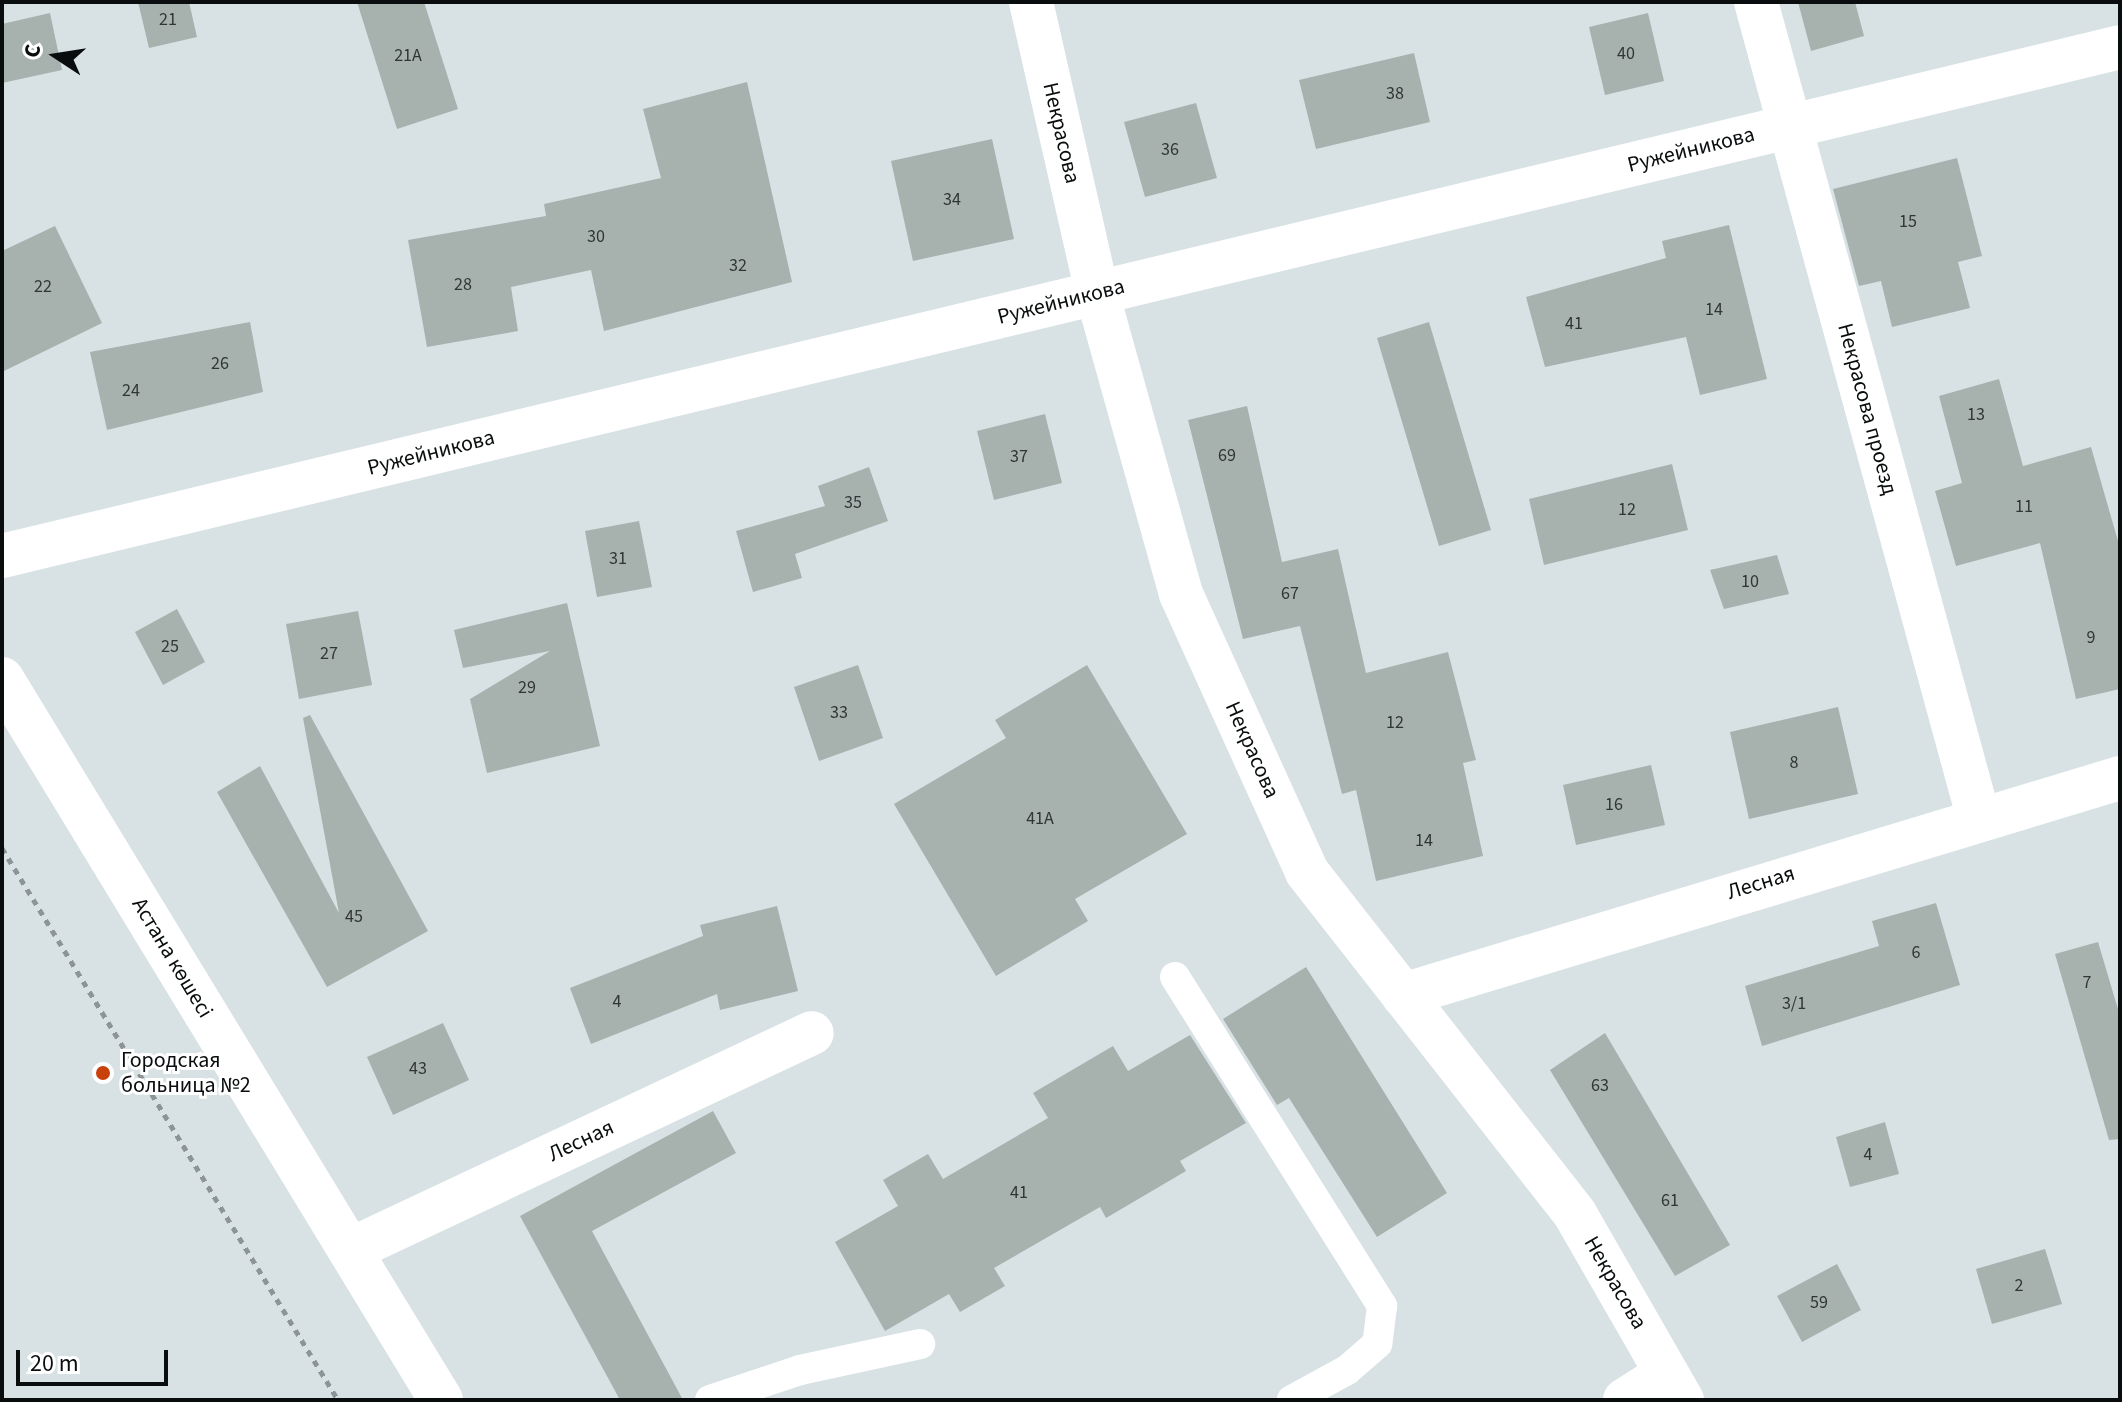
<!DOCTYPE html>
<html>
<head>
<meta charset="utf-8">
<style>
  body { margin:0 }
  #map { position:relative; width:2122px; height:1402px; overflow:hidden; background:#d8e2e4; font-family:"Source Sans 3",sans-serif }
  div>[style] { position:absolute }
  .building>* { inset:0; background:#a7b1ae }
  .path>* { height:5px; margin-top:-2.5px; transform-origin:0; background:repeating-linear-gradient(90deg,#8c9495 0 6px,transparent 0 12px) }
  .lane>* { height:30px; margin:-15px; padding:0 15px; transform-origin:15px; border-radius:15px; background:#fff }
  .street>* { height:44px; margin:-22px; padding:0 22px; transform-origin:22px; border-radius:22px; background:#fff }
  .dots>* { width:22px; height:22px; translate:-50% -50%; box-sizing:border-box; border:4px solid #fff; border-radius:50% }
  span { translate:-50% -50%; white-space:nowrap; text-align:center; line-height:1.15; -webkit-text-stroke:6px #fff; paint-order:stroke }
  .number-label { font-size:18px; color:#303636 }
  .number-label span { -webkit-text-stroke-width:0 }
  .street-label { font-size:22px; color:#090d0e }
  .poi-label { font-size:22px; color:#090d0e }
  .left { translate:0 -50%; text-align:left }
  .frame { position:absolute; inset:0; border:4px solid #090d0e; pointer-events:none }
  .north { position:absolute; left:16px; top:16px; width:80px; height:80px; -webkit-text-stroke:6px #fff; paint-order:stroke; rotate:282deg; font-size:22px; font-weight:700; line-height:32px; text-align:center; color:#090d0e }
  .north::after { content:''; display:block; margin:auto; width:28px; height:36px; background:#090d0e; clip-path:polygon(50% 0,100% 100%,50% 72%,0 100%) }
  .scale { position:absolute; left:16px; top:1350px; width:152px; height:36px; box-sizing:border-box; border:4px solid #090d0e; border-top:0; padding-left:10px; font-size:24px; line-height:28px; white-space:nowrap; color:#090d0e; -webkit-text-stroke:6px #fff; paint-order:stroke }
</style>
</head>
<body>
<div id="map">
  <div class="building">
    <div style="clip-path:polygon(138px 2px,189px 2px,197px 37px,149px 48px)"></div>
    <div style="clip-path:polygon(357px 2px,424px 2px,458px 109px,397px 129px)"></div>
    <div style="clip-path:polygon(1798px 2px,1855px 2px,1864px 36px,1811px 51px)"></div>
    <div style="clip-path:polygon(50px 13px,62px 70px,2px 83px,2px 24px)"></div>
    <div style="clip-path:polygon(1648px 13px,1664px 81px,1605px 95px,1589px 27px)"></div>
    <div style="clip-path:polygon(1414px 53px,1430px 122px,1316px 149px,1299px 80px)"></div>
    <div style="clip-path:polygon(747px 82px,792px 282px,604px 331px,591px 270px,511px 287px,518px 331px,427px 347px,408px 240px,546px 216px,544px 204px,661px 178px,643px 109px)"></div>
    <div style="clip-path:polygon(1196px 103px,1217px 178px,1145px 197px,1124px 122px)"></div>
    <div style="clip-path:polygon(992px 139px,1014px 239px,913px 261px,891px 161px)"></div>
    <div style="clip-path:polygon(1957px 158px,1982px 256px,1958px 262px,1970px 308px,1892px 327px,1881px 281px,1859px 286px,1833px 189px)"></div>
    <div style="clip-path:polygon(1729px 225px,1767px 379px,1700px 395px,1686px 337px,1545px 367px,1526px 297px,1666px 258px,1662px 241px)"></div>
    <div style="clip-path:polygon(55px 226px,102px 323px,2px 372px,2px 251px)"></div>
    <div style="clip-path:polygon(250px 322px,263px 392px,107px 430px,90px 352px)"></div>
    <div style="clip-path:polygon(1429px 322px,1491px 530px,1439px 546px,1377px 338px)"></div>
    <div style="clip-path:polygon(1999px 379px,2023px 466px,2091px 447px,2120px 548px,2120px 689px,2076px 699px,2040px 543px,1956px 566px,1935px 491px,1962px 483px,1939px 396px)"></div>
    <div style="clip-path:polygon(1247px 406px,1282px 562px,1338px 549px,1366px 673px,1448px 652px,1476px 760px,1463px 763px,1483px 856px,1376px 881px,1356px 790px,1342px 794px,1300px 626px,1243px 639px,1188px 420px)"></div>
    <div style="clip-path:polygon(1045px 414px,1062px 483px,994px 500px,977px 431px)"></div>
    <div style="clip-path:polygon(1672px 464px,1688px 530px,1544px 565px,1529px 499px)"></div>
    <div style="clip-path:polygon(869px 467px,888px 521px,795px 554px,802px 578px,753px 592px,736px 531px,825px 506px,818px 486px)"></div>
    <div style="clip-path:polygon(639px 521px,652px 587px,597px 597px,585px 531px)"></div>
    <div style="clip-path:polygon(1777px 555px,1789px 594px,1724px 609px,1710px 570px)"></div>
    <div style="clip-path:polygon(567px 603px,600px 746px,487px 773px,470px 699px,550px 651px,463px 668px,454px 630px)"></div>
    <div style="clip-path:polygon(177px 609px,205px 662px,163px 685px,135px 632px)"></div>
    <div style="clip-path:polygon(358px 611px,372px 685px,299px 699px,286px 624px)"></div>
    <div style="clip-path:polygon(858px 665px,883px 738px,819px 761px,794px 687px)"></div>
    <div style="clip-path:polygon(1087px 665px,1187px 834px,1075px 899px,1088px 921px,996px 976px,894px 804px,1006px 738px,995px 720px)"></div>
    <div style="clip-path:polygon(1838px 707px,1858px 794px,1749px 819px,1730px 732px)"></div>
    <div style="clip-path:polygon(310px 715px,428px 931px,327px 987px,217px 792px,260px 766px,339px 913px,303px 718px)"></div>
    <div style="clip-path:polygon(1651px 765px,1665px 825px,1576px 845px,1563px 785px)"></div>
    <div style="clip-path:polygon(1936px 903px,1960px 985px,1762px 1046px,1745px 986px,1879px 946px,1872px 921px)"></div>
    <div style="clip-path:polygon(777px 906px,798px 991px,720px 1010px,717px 994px,591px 1044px,570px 988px,703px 936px,700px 925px)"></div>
    <div style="clip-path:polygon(2098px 942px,2120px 1016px,2120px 1139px,2109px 1140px,2055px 954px)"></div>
    <div style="clip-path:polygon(1306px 967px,1447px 1193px,1377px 1237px,1289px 1098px,1277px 1105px,1223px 1019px)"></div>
    <div style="clip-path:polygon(443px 1023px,469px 1080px,393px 1115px,367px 1057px)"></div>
    <div style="clip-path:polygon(1605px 1033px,1730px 1245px,1675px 1276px,1550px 1070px)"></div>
    <div style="clip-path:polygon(1190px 1035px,1246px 1123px,1180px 1161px,1186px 1171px,1106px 1218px,1100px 1207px,994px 1268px,1005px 1286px,960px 1312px,949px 1294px,885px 1331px,835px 1242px,898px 1206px,883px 1180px,928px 1154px,943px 1179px,1048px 1118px,1033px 1093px,1113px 1046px,1128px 1071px)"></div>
    <div style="clip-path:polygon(713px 1111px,736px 1153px,592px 1231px,683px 1400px,620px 1400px,520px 1216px)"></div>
    <div style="clip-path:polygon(1885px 1122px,1899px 1174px,1850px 1187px,1836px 1137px)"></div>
    <div style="clip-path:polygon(2045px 1249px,2062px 1304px,1992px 1324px,1976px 1269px)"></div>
    <div style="clip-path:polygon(1837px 1264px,1861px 1310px,1802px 1342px,1777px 1296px)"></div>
  </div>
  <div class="path">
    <div style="left:2px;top:848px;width:646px;rotate:58.67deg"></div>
  </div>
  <div class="lane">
    <div style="left:1175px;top:977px;width:389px;rotate:57.8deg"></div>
    <div style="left:1382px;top:1306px;width:38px;rotate:97deg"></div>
    <div style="left:1377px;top:1344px;width:40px;rotate:139deg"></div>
    <div style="left:1347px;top:1370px;width:63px;rotate:151.4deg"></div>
    <div style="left:710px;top:1400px;width:95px;rotate:-18.4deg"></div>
    <div style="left:800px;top:1370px;width:123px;rotate:-12.2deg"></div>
  </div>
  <div class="street">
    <div style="left:1031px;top:2px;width:298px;rotate:77.2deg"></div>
    <div style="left:1097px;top:293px;width:313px;rotate:74.4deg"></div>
    <div style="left:1181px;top:594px;width:305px;rotate:65.6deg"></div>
    <div style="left:1307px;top:872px;width:434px;rotate:51.9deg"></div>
    <div style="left:1575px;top:1214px;width:215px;rotate:60.1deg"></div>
    <div style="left:1756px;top:2px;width:844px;rotate:74.74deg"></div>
    <div style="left:2px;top:556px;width:2178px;rotate:-13.51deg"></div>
    <div style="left:2px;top:679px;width:844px;rotate:58.66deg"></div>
    <div style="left:1403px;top:995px;width:749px;rotate:-16.84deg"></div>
    <div style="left:350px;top:1250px;width:510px;rotate:-25.16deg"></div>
    <div style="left:1625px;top:1400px;width:49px;rotate:-32.4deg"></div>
  </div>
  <div class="dots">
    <div style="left:103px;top:1073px;background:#c8410b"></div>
  </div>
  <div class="number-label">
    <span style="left:168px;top:20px">21</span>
    <span style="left:1626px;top:54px">40</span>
    <span style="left:408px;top:56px">21А</span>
    <span style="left:1395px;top:94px">38</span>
    <span style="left:1170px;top:150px">36</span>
    <span style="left:952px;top:200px">34</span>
    <span style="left:1908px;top:222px">15</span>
    <span style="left:596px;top:237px">30</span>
    <span style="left:738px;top:266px">32</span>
    <span style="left:463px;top:285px">28</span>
    <span style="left:43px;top:287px">22</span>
    <span style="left:1714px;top:310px">14</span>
    <span style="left:1574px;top:324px">41</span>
    <span style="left:220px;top:364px">26</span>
    <span style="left:131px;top:391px">24</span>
    <span style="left:1976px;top:415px">13</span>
    <span style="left:1227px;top:456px">69</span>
    <span style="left:1019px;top:457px">37</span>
    <span style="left:853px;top:503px">35</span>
    <span style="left:2024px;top:507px">11</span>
    <span style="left:1627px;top:510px">12</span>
    <span style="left:618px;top:559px">31</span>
    <span style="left:1750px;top:582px">10</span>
    <span style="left:1290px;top:594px">67</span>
    <span style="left:2091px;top:638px">9</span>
    <span style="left:170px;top:647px">25</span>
    <span style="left:329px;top:654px">27</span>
    <span style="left:527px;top:688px">29</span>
    <span style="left:839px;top:713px">33</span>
    <span style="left:1395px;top:723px">12</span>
    <span style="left:1794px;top:763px">8</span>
    <span style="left:1614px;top:805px">16</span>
    <span style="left:1040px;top:819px">41А</span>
    <span style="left:1424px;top:841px">14</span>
    <span style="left:354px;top:917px">45</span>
    <span style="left:1916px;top:953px">6</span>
    <span style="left:2087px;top:983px">7</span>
    <span style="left:617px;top:1002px">4</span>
    <span style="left:1794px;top:1004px">3/1</span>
    <span style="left:418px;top:1069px">43</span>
    <span style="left:1600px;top:1086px">63</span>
    <span style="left:1868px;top:1155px">4</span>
    <span style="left:1019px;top:1193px">41</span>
    <span style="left:1670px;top:1201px">61</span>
    <span style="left:2019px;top:1286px">2</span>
    <span style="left:1819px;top:1303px">59</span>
  </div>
  <div class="street-label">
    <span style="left:1061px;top:133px;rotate:77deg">Некрасова</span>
    <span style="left:1691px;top:150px;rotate:-14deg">Ружейникова</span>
    <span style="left:1061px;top:302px;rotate:-14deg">Ружейникова</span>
    <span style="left:1867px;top:409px;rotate:75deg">Некрасова проезд</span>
    <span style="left:431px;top:453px;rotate:-14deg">Ружейникова</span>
    <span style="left:1252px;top:750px;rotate:66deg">Некрасова</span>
    <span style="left:1761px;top:883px;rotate:-17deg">Лесная</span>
    <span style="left:172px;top:958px;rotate:59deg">Астана көшесі</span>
    <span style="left:581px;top:1141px;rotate:-25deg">Лесная</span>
    <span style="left:1615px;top:1283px;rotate:60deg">Некрасова</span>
  </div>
  <div class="poi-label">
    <span class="left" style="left:121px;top:1073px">Городская<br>больница №2</span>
  </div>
  <div class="frame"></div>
  <div class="north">С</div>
  <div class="scale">20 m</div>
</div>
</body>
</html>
